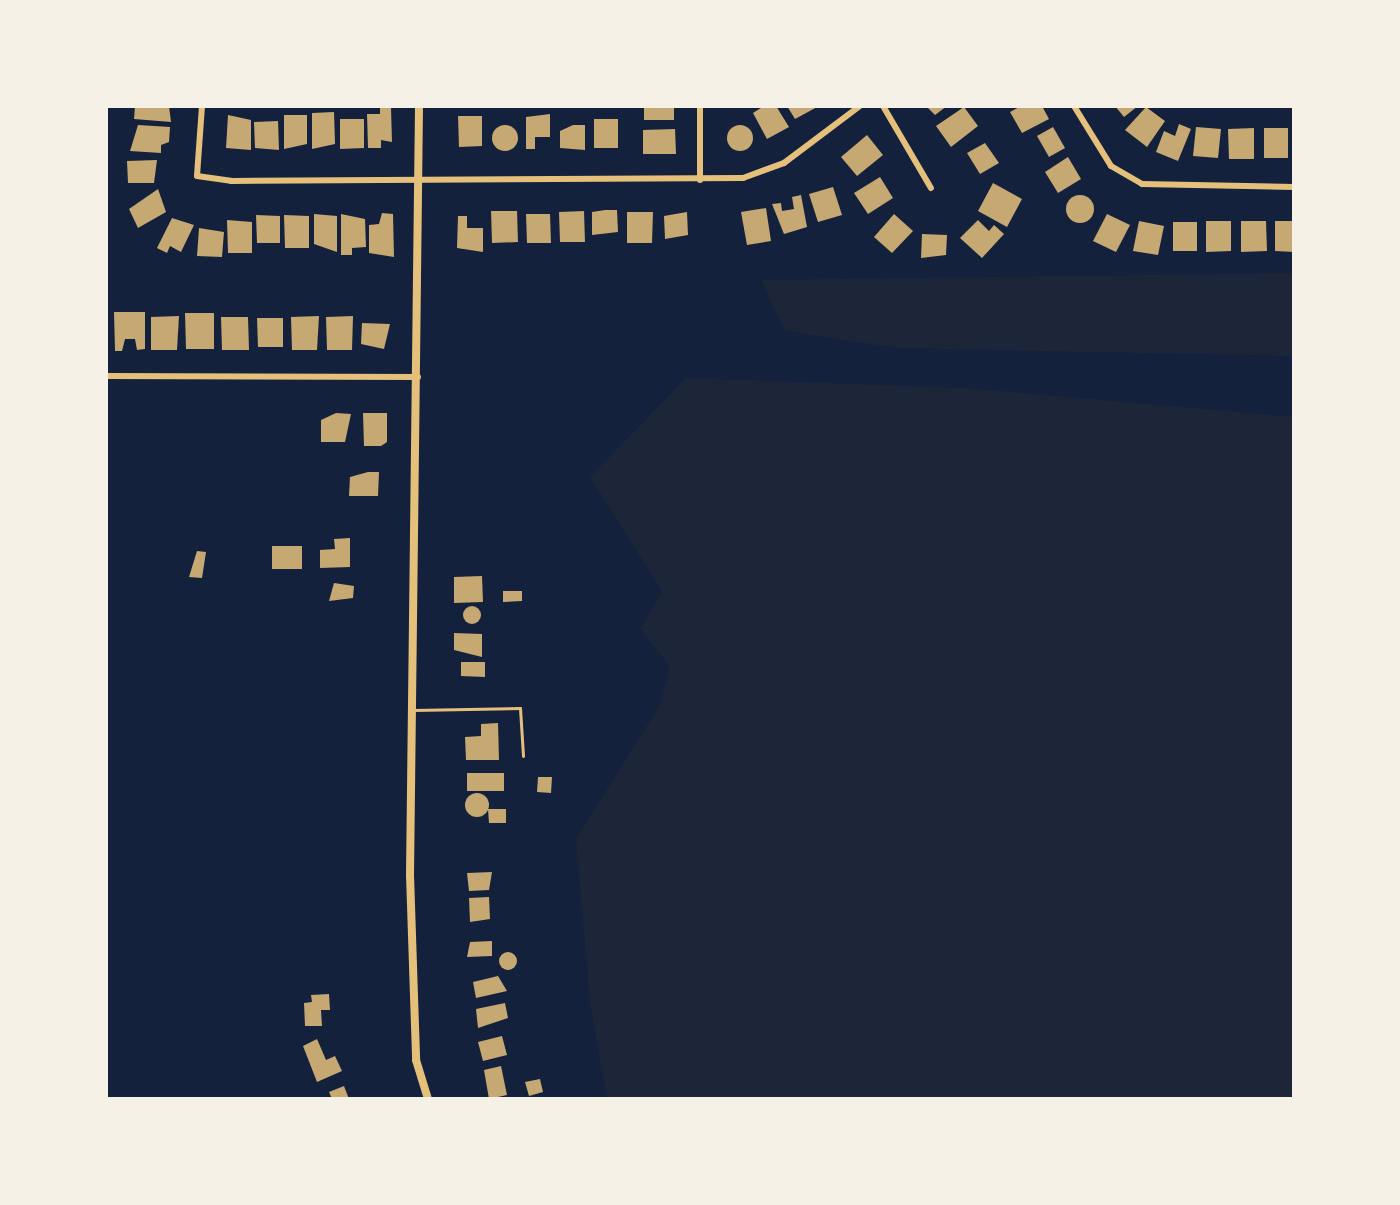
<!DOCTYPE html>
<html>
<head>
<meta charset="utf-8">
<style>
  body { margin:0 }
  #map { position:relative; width:1400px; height:1205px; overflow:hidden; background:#14213d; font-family:Raleway,sans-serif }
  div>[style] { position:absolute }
  .green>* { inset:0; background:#1d2539 }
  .building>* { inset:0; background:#c6a872 }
  .round { border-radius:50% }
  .service>* { height:3px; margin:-1.5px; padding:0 1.5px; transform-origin:1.5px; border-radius:1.5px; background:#e5c07b }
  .minor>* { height:6px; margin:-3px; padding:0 3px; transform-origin:3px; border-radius:3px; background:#e5c07b }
  .secondary>* { height:8px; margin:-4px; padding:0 4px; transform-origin:4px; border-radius:4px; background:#e5c07b }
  span { translate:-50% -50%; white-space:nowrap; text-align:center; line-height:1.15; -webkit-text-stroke:6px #f6f1e7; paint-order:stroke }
  .frame { position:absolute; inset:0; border:108px solid #f6f1e7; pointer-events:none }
</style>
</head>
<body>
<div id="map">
  <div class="green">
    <div style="clip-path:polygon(1294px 273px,1294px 356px,897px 348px,785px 331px,761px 280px)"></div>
    <div style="clip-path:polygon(686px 378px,966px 388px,1294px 417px,1294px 1099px,607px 1099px,590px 1001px,576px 839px,660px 705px,670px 666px,640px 629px,662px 591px,590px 477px)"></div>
  </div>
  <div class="building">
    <div style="clip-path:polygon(135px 106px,169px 106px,171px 122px,134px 119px)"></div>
    <div style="clip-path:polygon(644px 106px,674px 106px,674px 120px,644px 120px)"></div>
    <div style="clip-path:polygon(764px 106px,776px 106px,789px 127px,767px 139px,753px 113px)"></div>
    <div style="clip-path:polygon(787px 106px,819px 106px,795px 119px)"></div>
    <div style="clip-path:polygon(926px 106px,947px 106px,935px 115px)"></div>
    <div style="clip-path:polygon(1021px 106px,1042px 106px,1049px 119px,1022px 133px,1010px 112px)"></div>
    <div style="clip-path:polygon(1115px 106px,1138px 106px,1124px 117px)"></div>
    <div style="clip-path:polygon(380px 107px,391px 107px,392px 142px,381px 140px,381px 148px,368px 148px,367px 114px,380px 114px)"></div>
    <div style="clip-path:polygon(964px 107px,978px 126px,951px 147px,936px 126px)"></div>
    <div style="clip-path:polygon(1146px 107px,1165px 121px,1147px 147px,1125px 130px)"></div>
    <div style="clip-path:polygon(334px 112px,335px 144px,312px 149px,312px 113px)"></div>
    <div style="clip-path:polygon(550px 114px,550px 137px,535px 137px,535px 149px,526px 149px,526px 117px)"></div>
    <div style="clip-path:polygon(228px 115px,251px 120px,251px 150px,226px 148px)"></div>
    <div style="clip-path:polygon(284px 115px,307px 115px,307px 144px,284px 149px)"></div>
    <div style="clip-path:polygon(458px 116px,482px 116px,482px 146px,459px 147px)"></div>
    <div style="clip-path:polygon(340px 119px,364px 119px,364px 148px,340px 149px)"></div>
    <div style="clip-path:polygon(594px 119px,618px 119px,618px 148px,594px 148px)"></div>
    <div style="clip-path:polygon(278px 121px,279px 150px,255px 148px,254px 122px)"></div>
    <div style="clip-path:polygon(1179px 124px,1191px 129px,1178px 161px,1156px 152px,1164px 131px,1175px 136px)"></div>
    <div style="clip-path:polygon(138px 125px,170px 127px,169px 142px,161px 145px,161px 153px,130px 151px)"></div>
    <div style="clip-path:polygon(573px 125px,585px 125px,585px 150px,560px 148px,560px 131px)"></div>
    <div class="round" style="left:727px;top:125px;width:26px;height:26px"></div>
    <div class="round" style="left:492px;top:125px;width:26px;height:26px"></div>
    <div style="clip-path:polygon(1053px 127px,1065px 148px,1049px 157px,1037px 136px)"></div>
    <div style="clip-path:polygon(1196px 127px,1221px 129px,1218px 158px,1193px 156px)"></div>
    <div style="clip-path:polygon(1254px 128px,1254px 159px,1229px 159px,1228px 129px)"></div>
    <div style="clip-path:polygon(1264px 128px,1288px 128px,1288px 158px,1264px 158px)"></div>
    <div style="clip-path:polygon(675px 129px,676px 154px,643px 154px,643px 130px)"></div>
    <div style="clip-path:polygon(867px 135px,883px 155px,857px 176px,841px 157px)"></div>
    <div style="clip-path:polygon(985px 143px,999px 163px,980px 174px,967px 153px)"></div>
    <div style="clip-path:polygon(1068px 157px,1081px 179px,1058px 193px,1045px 172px)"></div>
    <div style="clip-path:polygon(157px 160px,154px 183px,128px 183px,127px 161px)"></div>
    <div style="clip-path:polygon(880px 177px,893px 198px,868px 214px,854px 193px)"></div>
    <div style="clip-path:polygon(993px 183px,1022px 199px,1007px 227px,978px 211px)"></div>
    <div style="clip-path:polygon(833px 187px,842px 215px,818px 222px,809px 194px)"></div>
    <div style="clip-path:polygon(158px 189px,166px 212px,138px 228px,129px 209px)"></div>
    <div class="round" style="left:1066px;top:195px;width:28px;height:28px"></div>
    <div style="clip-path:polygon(801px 195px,807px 227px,784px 234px,772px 204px,781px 203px,782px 211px,794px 209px,792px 197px)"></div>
    <div style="clip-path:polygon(766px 208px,771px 241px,747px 245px,741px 212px)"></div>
    <div style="clip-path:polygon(605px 210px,617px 210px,618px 232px,592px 235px,592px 212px)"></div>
    <div style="clip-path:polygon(491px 211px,517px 211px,518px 242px,492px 243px)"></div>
    <div style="clip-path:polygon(584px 211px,585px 242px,560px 242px,559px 212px)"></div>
    <div style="clip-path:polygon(627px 212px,653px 212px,652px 243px,627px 243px)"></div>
    <div style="clip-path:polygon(687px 212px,688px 235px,665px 239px,664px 216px)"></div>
    <div style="clip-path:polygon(382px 213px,393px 214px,394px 257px,369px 253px,369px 225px,379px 224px)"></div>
    <div style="clip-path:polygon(314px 214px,337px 216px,337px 252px,314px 244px)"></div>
    <div style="clip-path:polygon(341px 214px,365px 219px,366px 247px,352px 248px,352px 255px,341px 255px)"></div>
    <div style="clip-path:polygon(526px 214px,550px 214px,551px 243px,527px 243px)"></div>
    <div style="clip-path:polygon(894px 214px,913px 231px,892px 253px,874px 237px)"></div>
    <div style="clip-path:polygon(1107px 214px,1130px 225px,1116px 252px,1093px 241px)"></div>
    <div style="clip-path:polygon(256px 215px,280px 216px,280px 243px,257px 243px)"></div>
    <div style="clip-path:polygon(284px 215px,309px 216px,309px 248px,285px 248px)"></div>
    <div style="clip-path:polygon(458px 216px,467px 216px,467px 228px,483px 228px,483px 252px,457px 248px)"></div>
    <div style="clip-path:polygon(172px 218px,194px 225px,181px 252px,170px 246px,167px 253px,157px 248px)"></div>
    <div style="clip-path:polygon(227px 220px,252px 222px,252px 253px,228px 253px)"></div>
    <div style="clip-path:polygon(978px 220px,989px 231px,994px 225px,1004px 234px,982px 258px,960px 238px)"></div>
    <div style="clip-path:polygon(1139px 221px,1164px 226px,1158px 255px,1133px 251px)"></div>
    <div style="clip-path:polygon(1206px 221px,1231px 221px,1231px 251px,1206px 252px)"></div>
    <div style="clip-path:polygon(1241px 221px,1266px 221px,1267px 251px,1241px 252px)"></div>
    <div style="clip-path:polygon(1275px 221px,1294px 221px,1294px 252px,1275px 251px)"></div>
    <div style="clip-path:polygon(1173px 222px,1197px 222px,1197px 251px,1173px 251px)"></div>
    <div style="clip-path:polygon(199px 228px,224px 232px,222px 257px,197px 256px)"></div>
    <div style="clip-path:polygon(922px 234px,947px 235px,946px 255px,921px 258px)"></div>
    <div style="clip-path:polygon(114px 312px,145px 312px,145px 349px,137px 350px,135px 339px,125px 339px,122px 351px,115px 351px)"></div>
    <div style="clip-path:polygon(185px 313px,214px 313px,214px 349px,186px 349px)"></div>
    <div style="clip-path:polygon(179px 316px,177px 350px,151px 350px,151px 317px)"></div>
    <div style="clip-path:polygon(319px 316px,317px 350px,292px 350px,291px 317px)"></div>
    <div style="clip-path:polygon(353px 316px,352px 350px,327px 350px,326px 317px)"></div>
    <div style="clip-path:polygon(221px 317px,248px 317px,249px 350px,222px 350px)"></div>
    <div style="clip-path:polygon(257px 318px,283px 318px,283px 347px,258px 347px)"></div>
    <div style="clip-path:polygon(362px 323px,390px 324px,384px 349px,361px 344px)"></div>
    <div style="clip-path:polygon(336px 413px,351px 414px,345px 442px,321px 442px,321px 420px)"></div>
    <div style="clip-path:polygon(363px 413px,387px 413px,387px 442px,381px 446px,364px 446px)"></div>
    <div style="clip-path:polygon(368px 472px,379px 472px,378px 496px,349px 496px,350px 477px)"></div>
    <div style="clip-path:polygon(350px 538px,350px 567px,320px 568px,320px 550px,335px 549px,334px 539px)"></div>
    <div style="clip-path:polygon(272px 546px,302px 546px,302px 569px,272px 569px)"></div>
    <div style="clip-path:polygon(197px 551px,206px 552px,202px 578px,189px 577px)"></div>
    <div style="clip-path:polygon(482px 576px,483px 602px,454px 603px,454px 577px)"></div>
    <div style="clip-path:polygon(334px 583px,354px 586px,353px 598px,329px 601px)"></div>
    <div style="clip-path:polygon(503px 591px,522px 591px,522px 601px,503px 602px)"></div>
    <div class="round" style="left:463px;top:606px;width:18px;height:18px"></div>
    <div style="clip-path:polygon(454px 633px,482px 634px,482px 657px,454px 650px)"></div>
    <div style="clip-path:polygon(461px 662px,485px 662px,485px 677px,461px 676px)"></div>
    <div style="clip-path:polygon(498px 723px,499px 760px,466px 760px,465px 737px,481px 736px,481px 724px)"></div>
    <div style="clip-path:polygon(467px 773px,504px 773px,504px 791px,467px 791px)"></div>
    <div style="clip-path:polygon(538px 777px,552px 777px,551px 793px,537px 792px)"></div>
    <div class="round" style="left:465px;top:793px;width:24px;height:24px"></div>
    <div style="clip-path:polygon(488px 809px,506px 809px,506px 823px,489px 823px)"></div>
    <div style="clip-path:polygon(492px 872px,489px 890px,469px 891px,467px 873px)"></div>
    <div style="clip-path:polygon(489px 897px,490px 919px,470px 922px,469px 898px)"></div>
    <div style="clip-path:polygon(492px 941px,492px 956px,467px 957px,470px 942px)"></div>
    <div class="round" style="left:499px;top:952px;width:18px;height:18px"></div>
    <div style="clip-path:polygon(498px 976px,507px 991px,476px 998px,473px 982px)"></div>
    <div style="clip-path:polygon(329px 994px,330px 1010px,321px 1010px,322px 1026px,305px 1026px,304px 1003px,312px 1002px,311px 995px)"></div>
    <div style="clip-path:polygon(505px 1003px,508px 1018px,478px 1028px,476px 1009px)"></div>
    <div style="clip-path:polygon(502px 1036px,507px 1055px,483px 1061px,478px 1042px)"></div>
    <div style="clip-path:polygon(317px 1039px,326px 1060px,335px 1056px,342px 1071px,317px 1082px,303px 1046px)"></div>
    <div style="clip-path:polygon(501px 1066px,507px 1095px,489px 1099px,484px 1070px)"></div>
    <div style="clip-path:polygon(540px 1079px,543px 1092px,529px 1096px,525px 1082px)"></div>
    <div style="clip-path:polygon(344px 1086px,349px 1099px,332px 1099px,329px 1092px)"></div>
  </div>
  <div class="service">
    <div style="left:413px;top:710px;width:107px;rotate:-1.1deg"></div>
    <div style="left:520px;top:708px;width:48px;rotate:86.4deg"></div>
  </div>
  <div class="minor">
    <div style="left:202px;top:106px;width:70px;rotate:94.1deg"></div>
    <div style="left:197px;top:176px;width:34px;rotate:8deg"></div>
    <div style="left:231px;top:181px;width:512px;rotate:-0.34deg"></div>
    <div style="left:743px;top:178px;width:44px;rotate:-20.1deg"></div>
    <div style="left:784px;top:163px;width:95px;rotate:-36.9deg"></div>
    <div style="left:700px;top:106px;width:74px;rotate:90deg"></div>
    <div style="left:883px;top:106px;width:95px;rotate:59.7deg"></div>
    <div style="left:1074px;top:106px;width:70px;rotate:58.3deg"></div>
    <div style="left:1111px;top:166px;width:36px;rotate:30deg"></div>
    <div style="left:1142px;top:184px;width:152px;rotate:1.1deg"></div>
    <div style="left:106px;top:376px;width:312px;rotate:0.2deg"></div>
  </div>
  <div class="secondary">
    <div style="left:419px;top:106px;width:769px;rotate:90.67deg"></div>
    <div style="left:410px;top:875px;width:185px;rotate:88.1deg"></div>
    <div style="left:416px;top:1060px;width:41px;rotate:72.9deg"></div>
  </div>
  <div class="frame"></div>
</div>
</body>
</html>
